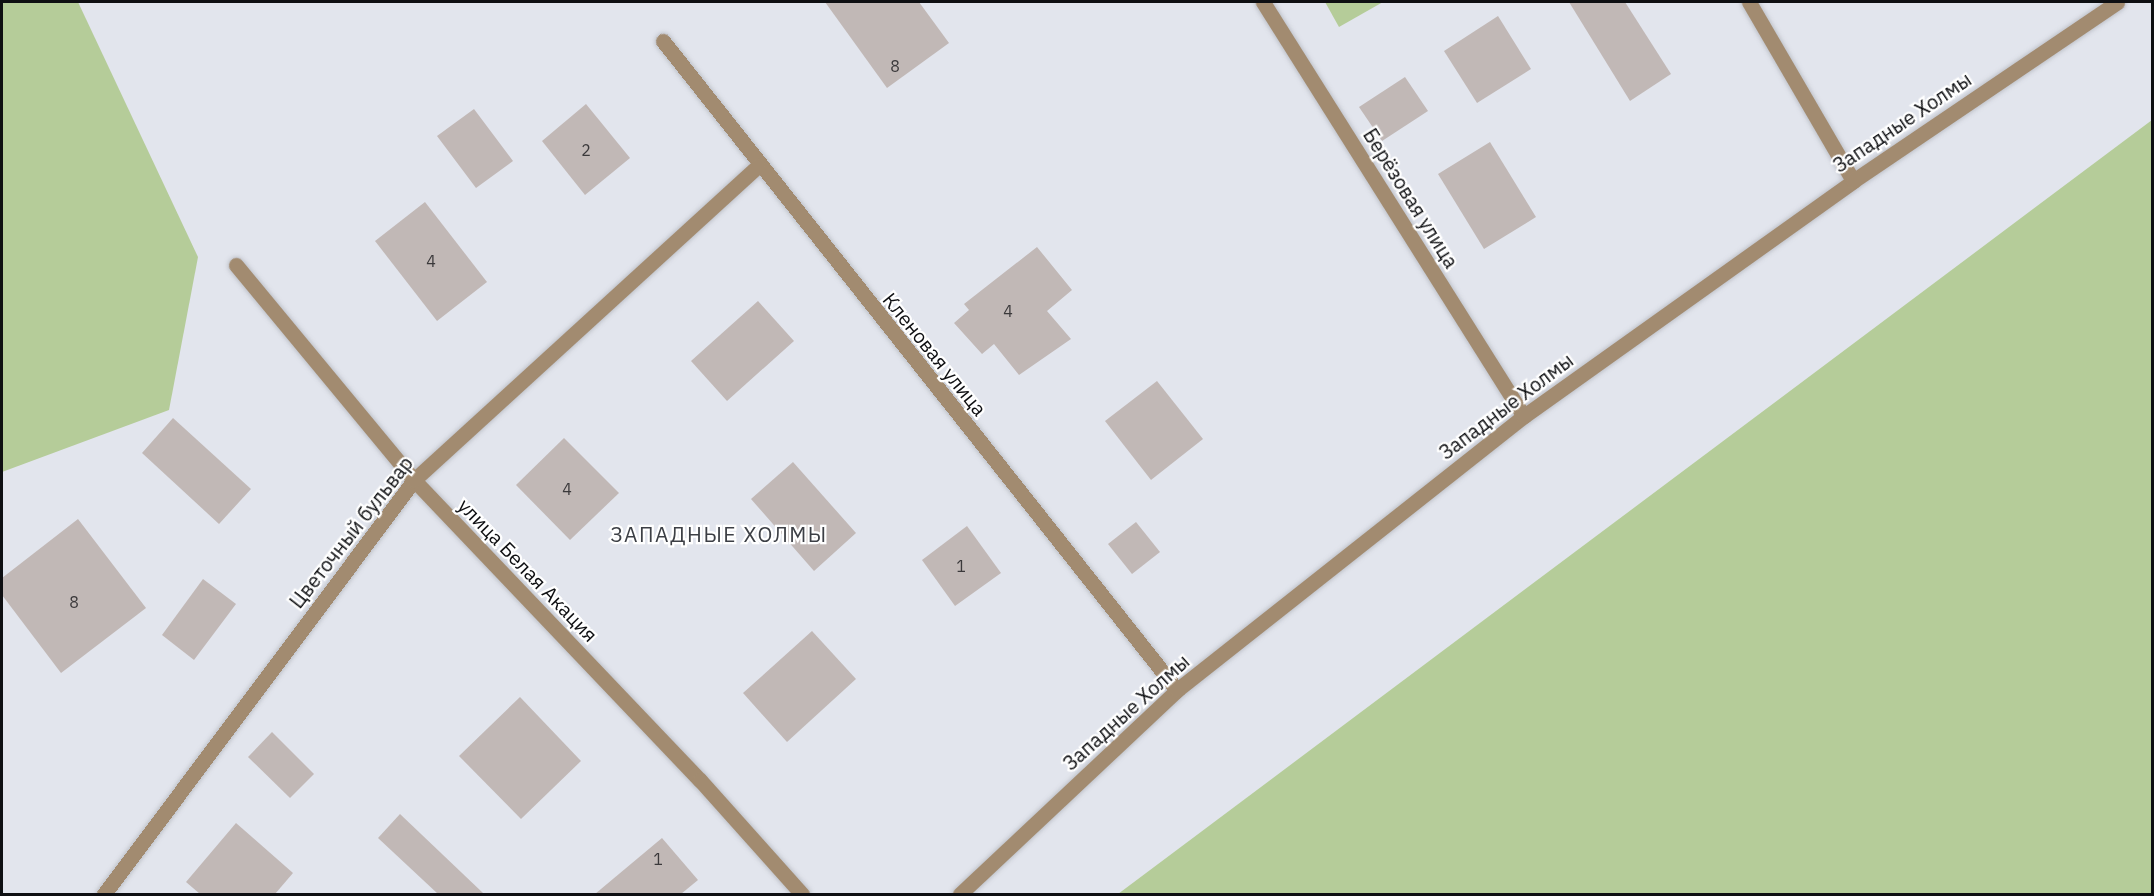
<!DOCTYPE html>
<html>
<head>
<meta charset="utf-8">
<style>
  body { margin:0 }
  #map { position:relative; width:2154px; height:896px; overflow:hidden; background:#e2e5ed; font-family:"IBM Plex Sans",sans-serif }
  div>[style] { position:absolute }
  .green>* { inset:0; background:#b5cc99 }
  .building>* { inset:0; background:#c1b8b6 }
  .roads { filter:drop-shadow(0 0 2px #c0c3ca) drop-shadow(0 0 2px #c0c3ca) }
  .minor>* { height:15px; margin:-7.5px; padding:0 7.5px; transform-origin:7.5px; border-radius:7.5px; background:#a28b70 }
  span { translate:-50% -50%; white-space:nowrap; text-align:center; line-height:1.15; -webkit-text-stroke:4.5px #fff; paint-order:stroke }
  .number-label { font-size:16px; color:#3b393b }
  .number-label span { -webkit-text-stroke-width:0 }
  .street-label { font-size:20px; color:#0e0f12 }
  .neighbourhood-label { font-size:21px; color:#3c3f45; letter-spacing:1.5px }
  .frame { position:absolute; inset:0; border:3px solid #0e0f12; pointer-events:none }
</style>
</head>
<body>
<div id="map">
  <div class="green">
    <div style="clip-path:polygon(2px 2px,78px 2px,198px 257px,169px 410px,2px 472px)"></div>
    <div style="clip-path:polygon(1325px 2px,1383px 2px,1339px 27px)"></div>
    <div style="clip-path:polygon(2152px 120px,2152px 894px,1118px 894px)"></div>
  </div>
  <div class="building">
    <div style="clip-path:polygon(825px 2px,919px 2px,949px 43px,887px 88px)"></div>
    <div style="clip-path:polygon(1569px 2px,1625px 2px,1671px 74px,1630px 101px)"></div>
    <div style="clip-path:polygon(1498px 16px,1531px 69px,1477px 103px,1444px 51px)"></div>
    <div style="clip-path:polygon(1405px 77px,1428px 111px,1382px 141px,1359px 107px)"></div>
    <div style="clip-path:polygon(586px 104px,630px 158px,585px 195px,542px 141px)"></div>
    <div style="clip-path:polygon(474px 109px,513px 161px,476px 188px,437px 136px)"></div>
    <div style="clip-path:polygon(1490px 142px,1536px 217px,1484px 249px,1438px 174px)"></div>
    <div style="clip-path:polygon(425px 202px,487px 282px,437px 321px,375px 241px)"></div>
    <div style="clip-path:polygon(1037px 247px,1072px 290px,1047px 311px,1071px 339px,1019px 375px,994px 344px,982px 354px,954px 323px,969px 310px,964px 304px)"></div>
    <div style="clip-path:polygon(758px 301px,794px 341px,727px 401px,691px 361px)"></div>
    <div style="clip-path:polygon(1157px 381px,1203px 439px,1151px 480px,1105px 421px)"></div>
    <div style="clip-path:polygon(173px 418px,251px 489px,219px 524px,142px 453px)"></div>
    <div style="clip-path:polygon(564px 438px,619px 493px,570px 540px,516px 485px)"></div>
    <div style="clip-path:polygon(793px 462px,856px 533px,814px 571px,751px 499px)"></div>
    <div style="clip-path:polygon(78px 519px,146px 608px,61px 673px,2px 595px,2px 578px)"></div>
    <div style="clip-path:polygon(1136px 522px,1160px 552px,1132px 574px,1108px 544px)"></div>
    <div style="clip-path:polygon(967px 526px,1001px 573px,955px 606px,922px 560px)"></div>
    <div style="clip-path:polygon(203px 579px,236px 604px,194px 660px,162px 635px)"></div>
    <div style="clip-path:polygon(812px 631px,856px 679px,787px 742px,743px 693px)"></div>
    <div style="clip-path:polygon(520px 697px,581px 761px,521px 819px,459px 756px)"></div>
    <div style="clip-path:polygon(272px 732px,314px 774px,290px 798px,248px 757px)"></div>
    <div style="clip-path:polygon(400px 814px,483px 893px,481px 894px,438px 894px,378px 838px)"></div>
    <div style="clip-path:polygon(236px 823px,293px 873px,275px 894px,200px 894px,186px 882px)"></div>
    <div style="clip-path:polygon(662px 838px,698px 880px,681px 894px,595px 894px)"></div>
  </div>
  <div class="roads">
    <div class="minor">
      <div style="left:1263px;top:2px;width:489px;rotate:57.8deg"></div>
      <div style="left:1749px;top:2px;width:207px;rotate:59.8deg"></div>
      <div style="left:663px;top:41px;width:828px;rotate:51.62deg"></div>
      <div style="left:236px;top:265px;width:279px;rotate:50.4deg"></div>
      <div style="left:414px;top:480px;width:414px;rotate:46.4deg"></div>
      <div style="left:700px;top:780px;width:153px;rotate:48.2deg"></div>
      <div style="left:104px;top:894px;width:517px;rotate:-53.17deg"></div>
      <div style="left:414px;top:480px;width:466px;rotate:-42.4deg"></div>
      <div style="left:960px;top:894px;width:298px;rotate:-43.2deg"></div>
      <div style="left:1177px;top:690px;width:442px;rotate:-38.3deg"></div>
      <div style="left:1524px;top:416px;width:404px;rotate:-35.5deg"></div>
      <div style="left:1853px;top:181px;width:319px;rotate:-34.1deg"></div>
    </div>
  </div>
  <div class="number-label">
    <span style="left:895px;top:66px">8</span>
    <span style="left:586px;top:150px">2</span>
    <span style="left:431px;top:261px">4</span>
    <span style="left:1008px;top:311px">4</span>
    <span style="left:567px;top:489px">4</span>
    <span style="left:961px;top:566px">1</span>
    <span style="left:74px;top:602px">8</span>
    <span style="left:658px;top:859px">1</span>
  </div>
  <div class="street-label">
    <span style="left:1902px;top:122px;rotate:-34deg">Западные Холмы</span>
    <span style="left:1411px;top:198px;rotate:58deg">Берёзовая улица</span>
    <span style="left:935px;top:354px;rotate:51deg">Кленовая улица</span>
    <span style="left:1506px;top:406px;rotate:-37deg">Западные Холмы</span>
    <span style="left:351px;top:532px;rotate:-52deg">Цветочный бульвар</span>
    <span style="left:528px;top:570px;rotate:46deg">улица Белая Акация</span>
    <span style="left:1126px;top:712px;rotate:-42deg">Западные Холмы</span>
  </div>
  <div class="neighbourhood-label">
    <span style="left:719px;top:534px">ЗАПАДНЫЕ ХОЛМЫ</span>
  </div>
  <div class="frame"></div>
</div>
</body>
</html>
